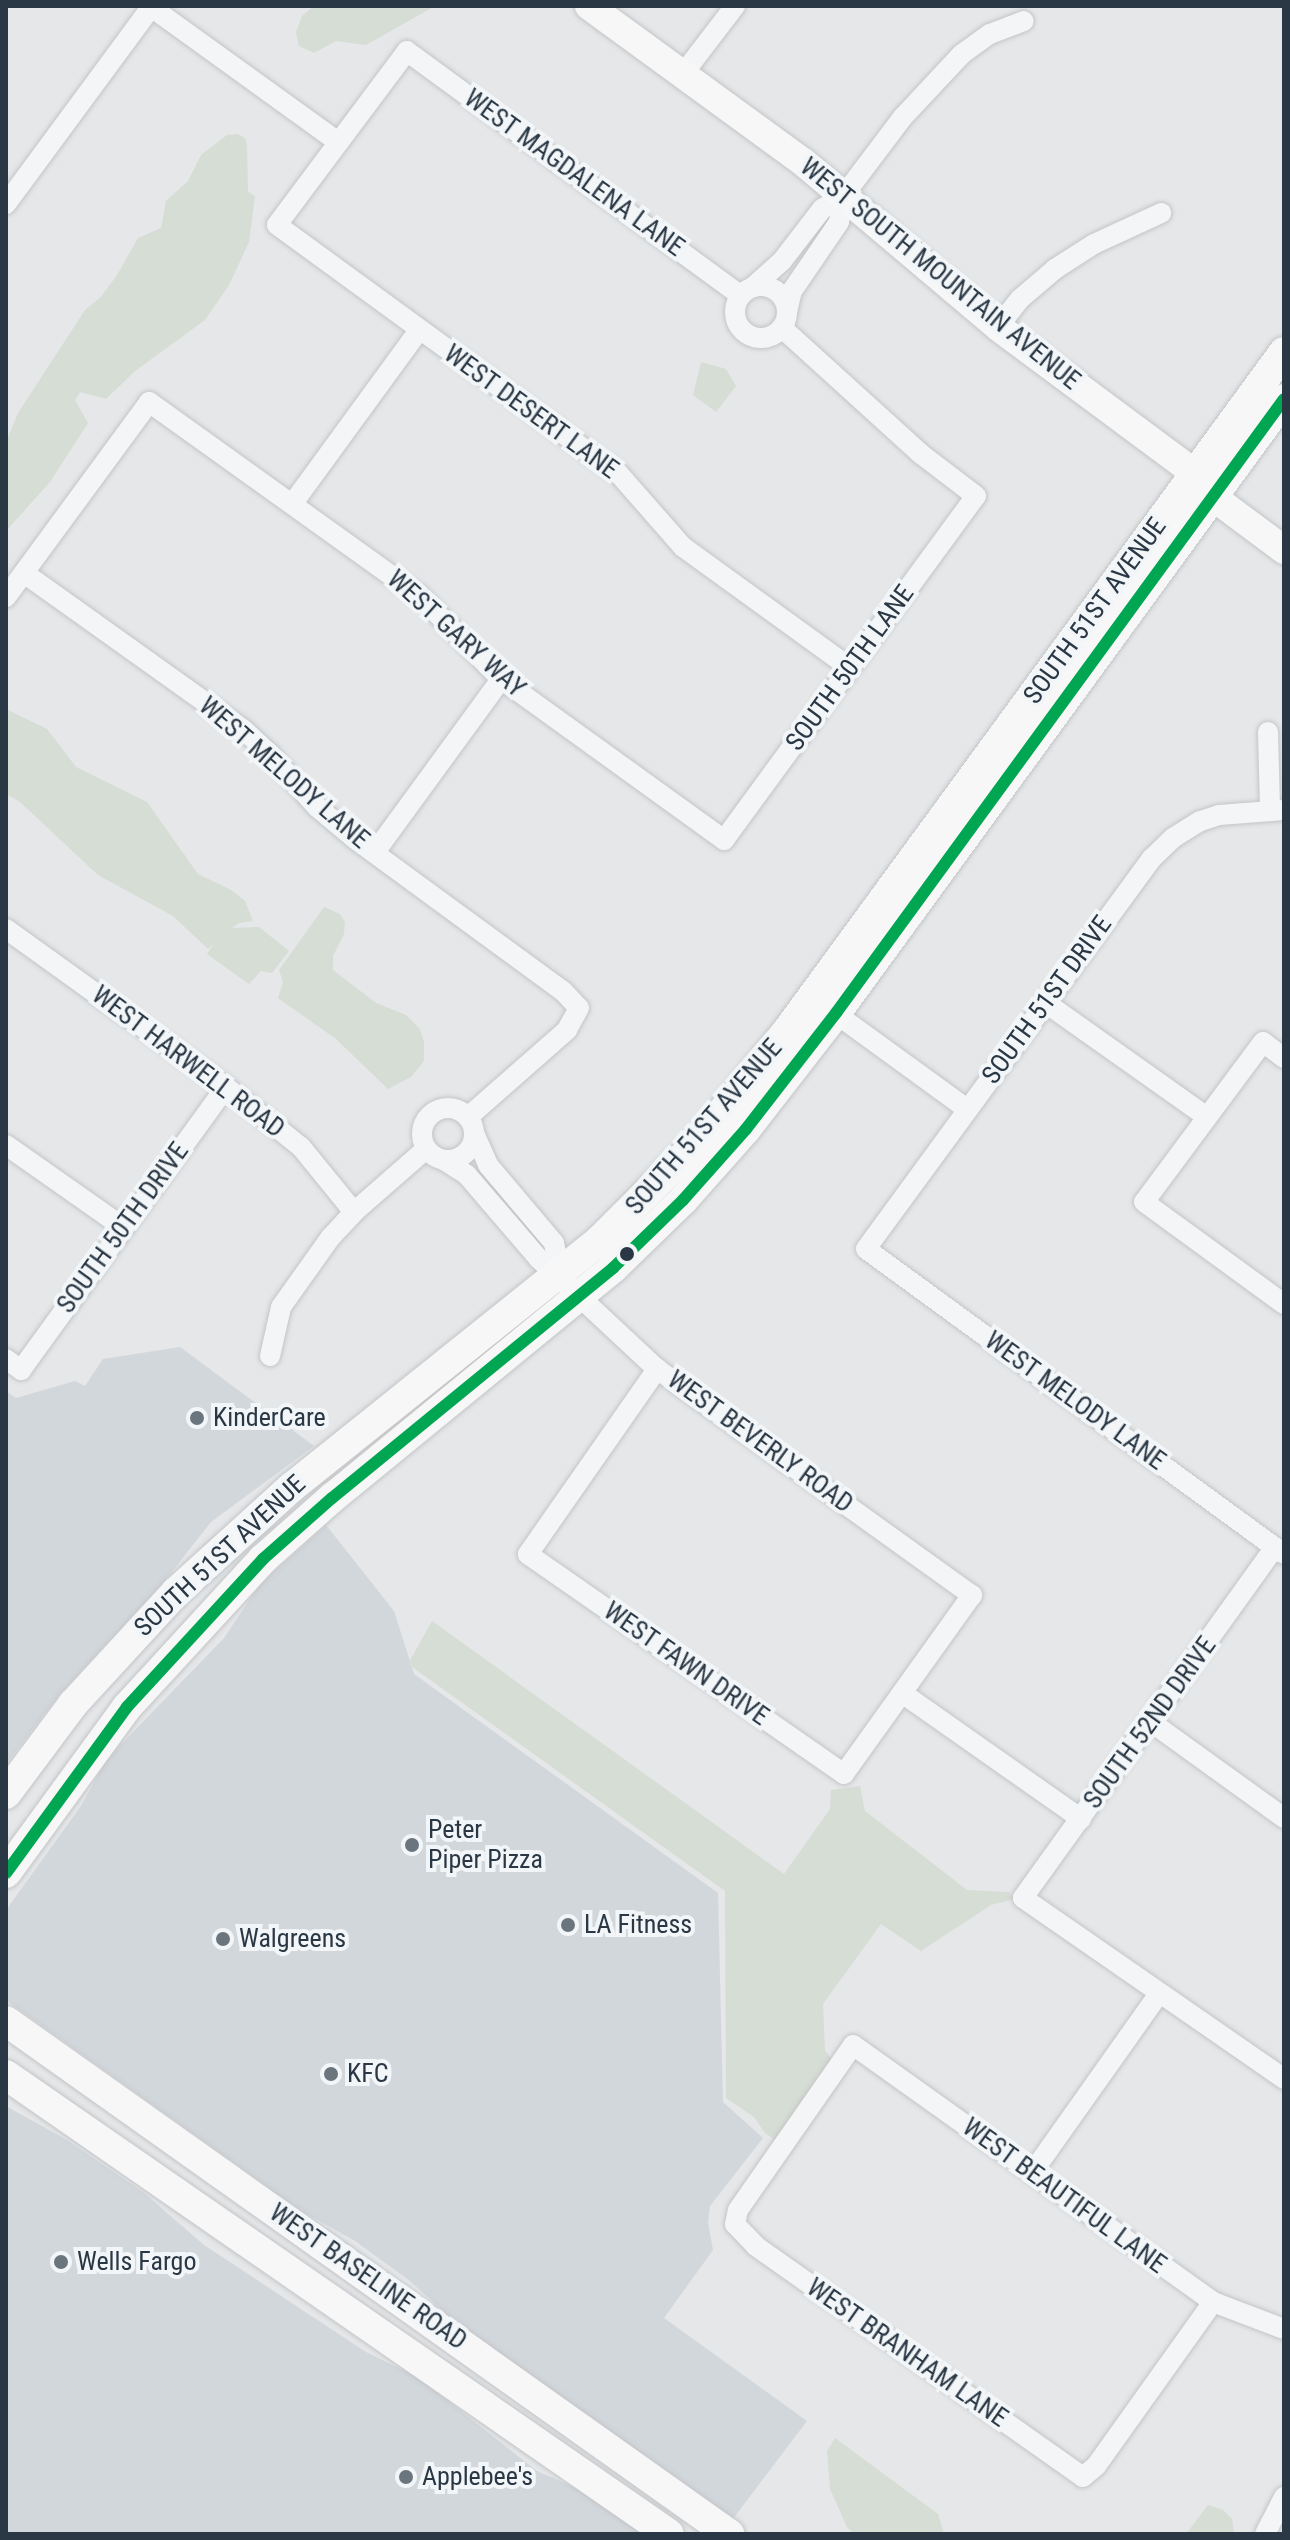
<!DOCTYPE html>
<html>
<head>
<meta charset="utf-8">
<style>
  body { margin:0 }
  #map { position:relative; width:1290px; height:2540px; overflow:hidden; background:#e5e7e9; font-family:"Roboto Condensed",sans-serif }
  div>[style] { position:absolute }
  .built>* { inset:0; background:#d2d7dc }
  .green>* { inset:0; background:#d6ddd4 }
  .roads { filter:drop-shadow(0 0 2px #c3c5c7) drop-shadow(0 0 2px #c3c5c7) }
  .street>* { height:20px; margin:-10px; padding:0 10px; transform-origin:10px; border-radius:10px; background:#f4f5f6 }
  .street>.ring { margin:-10px; padding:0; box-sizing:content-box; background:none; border:20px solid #f4f5f6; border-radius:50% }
  .secondary>* { height:28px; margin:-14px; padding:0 14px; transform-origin:14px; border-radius:14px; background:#f7f7f8 }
  .primary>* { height:30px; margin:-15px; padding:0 15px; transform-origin:15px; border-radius:15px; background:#f7f7f8 }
  .bus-1>* { height:12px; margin:-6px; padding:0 6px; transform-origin:6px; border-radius:6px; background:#00a651 }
  .dots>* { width:22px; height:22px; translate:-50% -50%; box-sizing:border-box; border:4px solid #f2f6f8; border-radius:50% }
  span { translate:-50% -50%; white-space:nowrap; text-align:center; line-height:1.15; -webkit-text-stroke:8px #f2f6f8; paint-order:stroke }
  .street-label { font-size:26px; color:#2a3744 }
  .poi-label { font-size:26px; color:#2a3744 }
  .left { translate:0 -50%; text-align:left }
  .frame { position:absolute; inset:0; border:8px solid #2a3744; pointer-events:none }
</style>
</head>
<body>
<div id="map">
  <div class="built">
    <div style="clip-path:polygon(180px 1347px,314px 1446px,211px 1522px,163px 1583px,59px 1695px,6px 1764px,6px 1391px,16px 1398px,75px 1381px,85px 1386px,103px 1359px)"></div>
    <div style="clip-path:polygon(326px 1525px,394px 1611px,414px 1674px,718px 1893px,723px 2102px,763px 2138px,710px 2206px,708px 2222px,713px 2250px,664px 2318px,807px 2421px,732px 2520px,464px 2330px,410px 2281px,355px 2241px,300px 2210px,6px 2000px,6px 1910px,81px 1806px,107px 1759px,224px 1638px,260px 1584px)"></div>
    <div style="clip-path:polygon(6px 2106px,67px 2140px,143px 2192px,204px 2245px,366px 2352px,419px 2378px,537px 2471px,590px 2494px,647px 2534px,6px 2534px)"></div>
  </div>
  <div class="green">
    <div style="clip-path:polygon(314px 6px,435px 6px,366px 45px,336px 41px,314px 53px,299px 46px,296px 32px,302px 16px)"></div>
    <div style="clip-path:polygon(238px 134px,246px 139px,247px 148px,248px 192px,255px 196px,249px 242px,229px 285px,205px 320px,135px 371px,106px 399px,80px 392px,75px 400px,88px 423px,50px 482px,6px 531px,6px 442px,18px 413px,85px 310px,101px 297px,117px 275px,138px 238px,161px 228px,166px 201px,188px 181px,201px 155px,227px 135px)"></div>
    <div style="clip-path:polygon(701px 362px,726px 369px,736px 386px,716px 412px,693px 395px)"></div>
    <div style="clip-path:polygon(6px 709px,47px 729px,76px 767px,147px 802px,198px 874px,231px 890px,245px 901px,253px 921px,239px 923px,232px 928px,259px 927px,289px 951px,272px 973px,261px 971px,249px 984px,207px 954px,214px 943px,208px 949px,173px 916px,98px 875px,20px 802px,6px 794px)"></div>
    <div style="clip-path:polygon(324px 907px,340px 914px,345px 922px,344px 934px,333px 956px,333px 970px,376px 1003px,406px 1015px,420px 1029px,424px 1042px,424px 1061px,411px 1077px,388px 1089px,336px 1039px,278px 998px,283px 982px,279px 970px)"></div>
    <div style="clip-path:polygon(432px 1621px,784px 1874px,830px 1809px,831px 1790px,860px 1786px,865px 1811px,967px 1890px,1009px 1892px,1014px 1899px,991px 1905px,921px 1951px,881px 1924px,823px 2004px,825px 2051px,832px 2059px,775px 2140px,765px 2133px,754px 2117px,726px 2098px,725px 1891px,408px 1664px)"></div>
    <div style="clip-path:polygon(835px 2438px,938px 2514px,944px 2534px,854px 2534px,847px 2527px,830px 2489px,827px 2451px)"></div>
    <div style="clip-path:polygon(1208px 2505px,1223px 2510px,1232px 2519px,1234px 2534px,1186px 2534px)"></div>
  </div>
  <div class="roads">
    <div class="street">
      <div style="left:151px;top:7px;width:231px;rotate:35.8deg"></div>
      <div style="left:683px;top:74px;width:86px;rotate:-52.6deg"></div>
      <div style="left:6px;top:204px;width:246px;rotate:-53.6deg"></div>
      <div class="ring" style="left:735px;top:286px;width:32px;height:32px"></div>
      <div style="left:753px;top:287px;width:39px;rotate:-42deg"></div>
      <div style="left:782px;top:261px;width:66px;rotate:-52.4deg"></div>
      <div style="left:822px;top:209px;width:26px;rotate:-32deg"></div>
      <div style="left:844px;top:195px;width:98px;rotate:-52.9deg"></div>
      <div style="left:903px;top:117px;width:86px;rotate:-46.9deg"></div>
      <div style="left:962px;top:54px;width:34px;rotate:-36deg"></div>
      <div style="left:990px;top:34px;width:36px;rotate:-21deg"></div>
      <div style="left:740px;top:295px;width:413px;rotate:-143.8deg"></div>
      <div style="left:407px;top:51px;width:217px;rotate:126.8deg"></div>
      <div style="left:277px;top:225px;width:423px;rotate:36.1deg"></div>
      <div style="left:619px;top:474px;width:97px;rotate:48.8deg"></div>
      <div style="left:683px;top:547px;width:206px;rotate:35.9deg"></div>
      <div style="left:787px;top:312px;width:22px;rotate:-77deg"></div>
      <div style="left:792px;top:291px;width:83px;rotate:-55.7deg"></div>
      <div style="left:839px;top:222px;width:27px;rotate:-80deg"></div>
      <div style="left:998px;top:327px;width:36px;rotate:-52deg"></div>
      <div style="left:1020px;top:299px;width:46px;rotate:-40.6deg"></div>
      <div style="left:1055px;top:269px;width:46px;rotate:-32.7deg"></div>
      <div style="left:1094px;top:244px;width:74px;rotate:-24.8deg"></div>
      <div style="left:293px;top:503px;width:214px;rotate:-53.9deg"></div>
      <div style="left:24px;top:573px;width:270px;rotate:35.5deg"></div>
      <div style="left:244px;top:730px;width:33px;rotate:43deg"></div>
      <div style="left:268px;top:752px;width:74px;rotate:48.3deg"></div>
      <div style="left:317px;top:807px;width:50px;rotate:40.1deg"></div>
      <div style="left:355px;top:839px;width:258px;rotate:36.2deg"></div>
      <div style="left:563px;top:991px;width:23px;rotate:47deg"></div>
      <div style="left:579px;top:1008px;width:25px;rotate:119deg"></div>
      <div style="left:567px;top:1030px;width:132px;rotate:138.7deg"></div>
      <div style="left:6px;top:597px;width:242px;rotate:-53.7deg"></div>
      <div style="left:149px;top:402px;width:332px;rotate:35.6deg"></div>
      <div style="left:419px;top:595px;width:117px;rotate:45.7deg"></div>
      <div style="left:501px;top:679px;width:275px;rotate:35.8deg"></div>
      <div style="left:724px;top:840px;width:426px;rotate:-53.8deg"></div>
      <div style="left:976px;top:496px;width:69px;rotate:-142.6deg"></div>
      <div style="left:921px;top:454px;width:188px;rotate:-137.8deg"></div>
      <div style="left:1268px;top:732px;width:78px;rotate:88.5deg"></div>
      <div style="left:1284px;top:810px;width:65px;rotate:175.6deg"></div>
      <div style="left:1219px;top:815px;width:20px;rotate:162deg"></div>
      <div style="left:1200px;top:821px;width:32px;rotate:148deg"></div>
      <div style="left:1173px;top:838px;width:29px;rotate:136deg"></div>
      <div style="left:1152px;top:858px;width:484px;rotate:126.2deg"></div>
      <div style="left:866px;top:1249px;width:517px;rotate:36.12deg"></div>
      <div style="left:375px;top:852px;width:214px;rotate:-53.9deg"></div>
      <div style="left:6px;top:929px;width:271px;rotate:35.7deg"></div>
      <div style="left:226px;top:1087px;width:96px;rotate:38.7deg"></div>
      <div style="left:301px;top:1147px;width:84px;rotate:50.8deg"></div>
      <div style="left:1046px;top:1003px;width:197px;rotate:35.3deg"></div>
      <div style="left:828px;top:1008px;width:172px;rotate:36deg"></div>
      <div style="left:1284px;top:1058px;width:26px;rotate:-143deg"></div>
      <div style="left:1263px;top:1042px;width:199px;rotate:126.6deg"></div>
      <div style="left:1144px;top:1202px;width:173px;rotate:36.1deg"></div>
      <div class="ring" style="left:422px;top:1108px;width:32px;height:32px"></div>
      <div style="left:474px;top:1133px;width:35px;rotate:66deg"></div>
      <div style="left:488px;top:1165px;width:102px;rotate:49.8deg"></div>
      <div style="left:554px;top:1243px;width:33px;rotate:79deg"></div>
      <div style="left:6px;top:1145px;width:144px;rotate:35.1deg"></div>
      <div style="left:444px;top:1160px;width:27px;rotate:33deg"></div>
      <div style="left:467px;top:1175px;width:111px;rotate:49.4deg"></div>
      <div style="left:539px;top:1259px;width:161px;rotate:43deg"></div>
      <div style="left:657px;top:1369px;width:388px;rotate:35.7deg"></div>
      <div style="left:972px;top:1595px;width:220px;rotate:125.6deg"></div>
      <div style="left:844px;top:1774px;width:385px;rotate:-145.2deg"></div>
      <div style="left:528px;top:1554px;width:226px;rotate:-55.1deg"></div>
      <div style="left:270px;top:1356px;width:50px;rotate:-77.3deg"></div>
      <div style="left:281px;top:1307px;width:85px;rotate:-54.6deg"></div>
      <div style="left:330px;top:1238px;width:35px;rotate:-47deg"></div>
      <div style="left:354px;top:1212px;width:96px;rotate:-41.2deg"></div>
      <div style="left:6px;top:1359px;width:19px;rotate:36deg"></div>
      <div style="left:21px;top:1370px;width:349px;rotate:-54.1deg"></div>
      <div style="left:1275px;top:1547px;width:432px;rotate:125.7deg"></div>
      <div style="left:1023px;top:1898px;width:318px;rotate:34.7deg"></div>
      <div style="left:902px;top:1693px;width:219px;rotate:35.1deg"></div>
      <div style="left:1151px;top:1722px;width:164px;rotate:35.8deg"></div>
      <div style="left:1032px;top:2173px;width:218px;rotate:-54.7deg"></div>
      <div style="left:1213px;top:2302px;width:201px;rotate:125.5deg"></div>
      <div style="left:1096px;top:2466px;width:17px;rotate:140deg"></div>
      <div style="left:1083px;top:2477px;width:400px;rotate:-144.8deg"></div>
      <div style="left:756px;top:2246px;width:30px;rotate:-134deg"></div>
      <div style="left:735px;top:2224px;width:14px;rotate:-78deg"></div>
      <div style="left:738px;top:2210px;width:201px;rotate:-55.1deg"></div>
      <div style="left:853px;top:2045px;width:442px;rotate:35.5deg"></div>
      <div style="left:1213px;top:2302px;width:76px;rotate:20.8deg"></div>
      <div style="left:1265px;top:2534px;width:42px;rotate:-62.8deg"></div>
    </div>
    <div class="secondary">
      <div style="left:589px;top:6px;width:265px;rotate:36.1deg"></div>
      <div style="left:803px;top:162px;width:255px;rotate:40.2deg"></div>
      <div style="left:998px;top:327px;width:247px;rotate:36.6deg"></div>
      <div style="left:1196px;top:474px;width:29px;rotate:54deg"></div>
      <div style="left:1213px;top:497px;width:89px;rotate:36.7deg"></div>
    </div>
    <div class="primary">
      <div style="left:6px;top:1794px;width:112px;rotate:-53.3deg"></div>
      <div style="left:73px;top:1704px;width:152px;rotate:-47.4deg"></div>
      <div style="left:176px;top:1592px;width:156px;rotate:-42.2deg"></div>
      <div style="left:292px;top:1487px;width:392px;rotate:-38.7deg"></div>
      <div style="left:598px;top:1242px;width:144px;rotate:-45deg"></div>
      <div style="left:700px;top:1140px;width:141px;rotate:-51.3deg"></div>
      <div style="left:788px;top:1030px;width:840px;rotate:-53.81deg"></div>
      <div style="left:6px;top:1873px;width:205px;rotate:-53.9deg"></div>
      <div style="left:127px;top:1707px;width:201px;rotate:-47.4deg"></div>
      <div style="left:263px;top:1559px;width:92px;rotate:-41.5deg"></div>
      <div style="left:332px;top:1498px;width:363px;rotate:-39.3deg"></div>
      <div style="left:613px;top:1268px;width:98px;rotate:-44.2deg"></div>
      <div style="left:683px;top:1200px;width:95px;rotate:-48.4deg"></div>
      <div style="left:746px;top:1129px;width:147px;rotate:-52.2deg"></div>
      <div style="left:836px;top:1013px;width:760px;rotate:-53.88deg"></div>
      <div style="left:6px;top:2021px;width:887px;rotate:35.36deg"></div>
      <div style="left:6px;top:2075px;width:806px;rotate:34.7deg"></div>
    </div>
  </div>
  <div class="bus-1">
    <div style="left:6px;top:1873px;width:205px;rotate:-53.9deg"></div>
    <div style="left:127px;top:1707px;width:201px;rotate:-47.4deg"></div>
    <div style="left:263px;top:1559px;width:92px;rotate:-41.5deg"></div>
    <div style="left:332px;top:1498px;width:363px;rotate:-39.3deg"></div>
    <div style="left:613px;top:1268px;width:98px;rotate:-44.2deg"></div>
    <div style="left:683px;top:1200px;width:95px;rotate:-48.4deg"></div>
    <div style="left:746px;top:1129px;width:147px;rotate:-52.2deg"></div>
    <div style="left:836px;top:1013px;width:760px;rotate:-53.88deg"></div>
  </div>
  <div class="dots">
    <div style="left:627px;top:1254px;background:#2a3744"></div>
    <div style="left:197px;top:1418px;background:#6b757e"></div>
    <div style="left:412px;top:1845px;background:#6b757e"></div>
    <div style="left:568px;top:1925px;background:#6b757e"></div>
    <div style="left:223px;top:1939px;background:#6b757e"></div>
    <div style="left:331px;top:2074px;background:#6b757e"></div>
    <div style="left:61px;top:2262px;background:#6b757e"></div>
    <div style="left:406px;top:2477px;background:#6b757e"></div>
  </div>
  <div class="street-label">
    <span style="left:574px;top:173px;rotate:36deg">WEST MAGDALENA LANE</span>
    <span style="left:940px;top:274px;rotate:39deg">WEST SOUTH MOUNTAIN AVENUE</span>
    <span style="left:531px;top:412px;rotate:36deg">WEST DESERT LANE</span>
    <span style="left:1095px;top:611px;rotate:-54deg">SOUTH 51ST AVENUE</span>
    <span style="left:456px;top:634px;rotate:42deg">WEST GARY WAY</span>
    <span style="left:850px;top:668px;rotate:-54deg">SOUTH 50TH LANE</span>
    <span style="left:284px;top:773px;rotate:41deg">WEST MELODY LANE</span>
    <span style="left:1047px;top:1000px;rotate:-54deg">SOUTH 51ST DRIVE</span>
    <span style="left:188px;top:1062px;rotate:37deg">WEST HARWELL ROAD</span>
    <span style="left:704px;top:1127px;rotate:-49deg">SOUTH 51ST AVENUE</span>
    <span style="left:123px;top:1228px;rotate:-54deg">SOUTH 50TH DRIVE</span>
    <span style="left:1075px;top:1401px;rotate:36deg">WEST MELODY LANE</span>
    <span style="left:760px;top:1442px;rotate:36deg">WEST BEVERLY ROAD</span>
    <span style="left:220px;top:1556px;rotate:-43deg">SOUTH 51ST AVENUE</span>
    <span style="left:686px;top:1664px;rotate:35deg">WEST FAWN DRIVE</span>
    <span style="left:1150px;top:1723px;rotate:-54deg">SOUTH 52ND DRIVE</span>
    <span style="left:1064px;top:2196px;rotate:36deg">WEST BEAUTIFUL LANE</span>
    <span style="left:368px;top:2277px;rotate:35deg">WEST BASELINE ROAD</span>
    <span style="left:907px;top:2353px;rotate:35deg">WEST BRANHAM LANE</span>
  </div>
  <div class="poi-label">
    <span class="left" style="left:213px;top:1418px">KinderCare</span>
    <span class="left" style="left:428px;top:1845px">Peter<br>Piper Pizza</span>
    <span class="left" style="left:584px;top:1925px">LA Fitness</span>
    <span class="left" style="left:239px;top:1939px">Walgreens</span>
    <span class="left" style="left:347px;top:2074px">KFC</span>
    <span class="left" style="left:77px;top:2262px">Wells Fargo</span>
    <span class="left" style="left:422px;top:2477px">Applebee's</span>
  </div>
  <div class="frame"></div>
</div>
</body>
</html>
